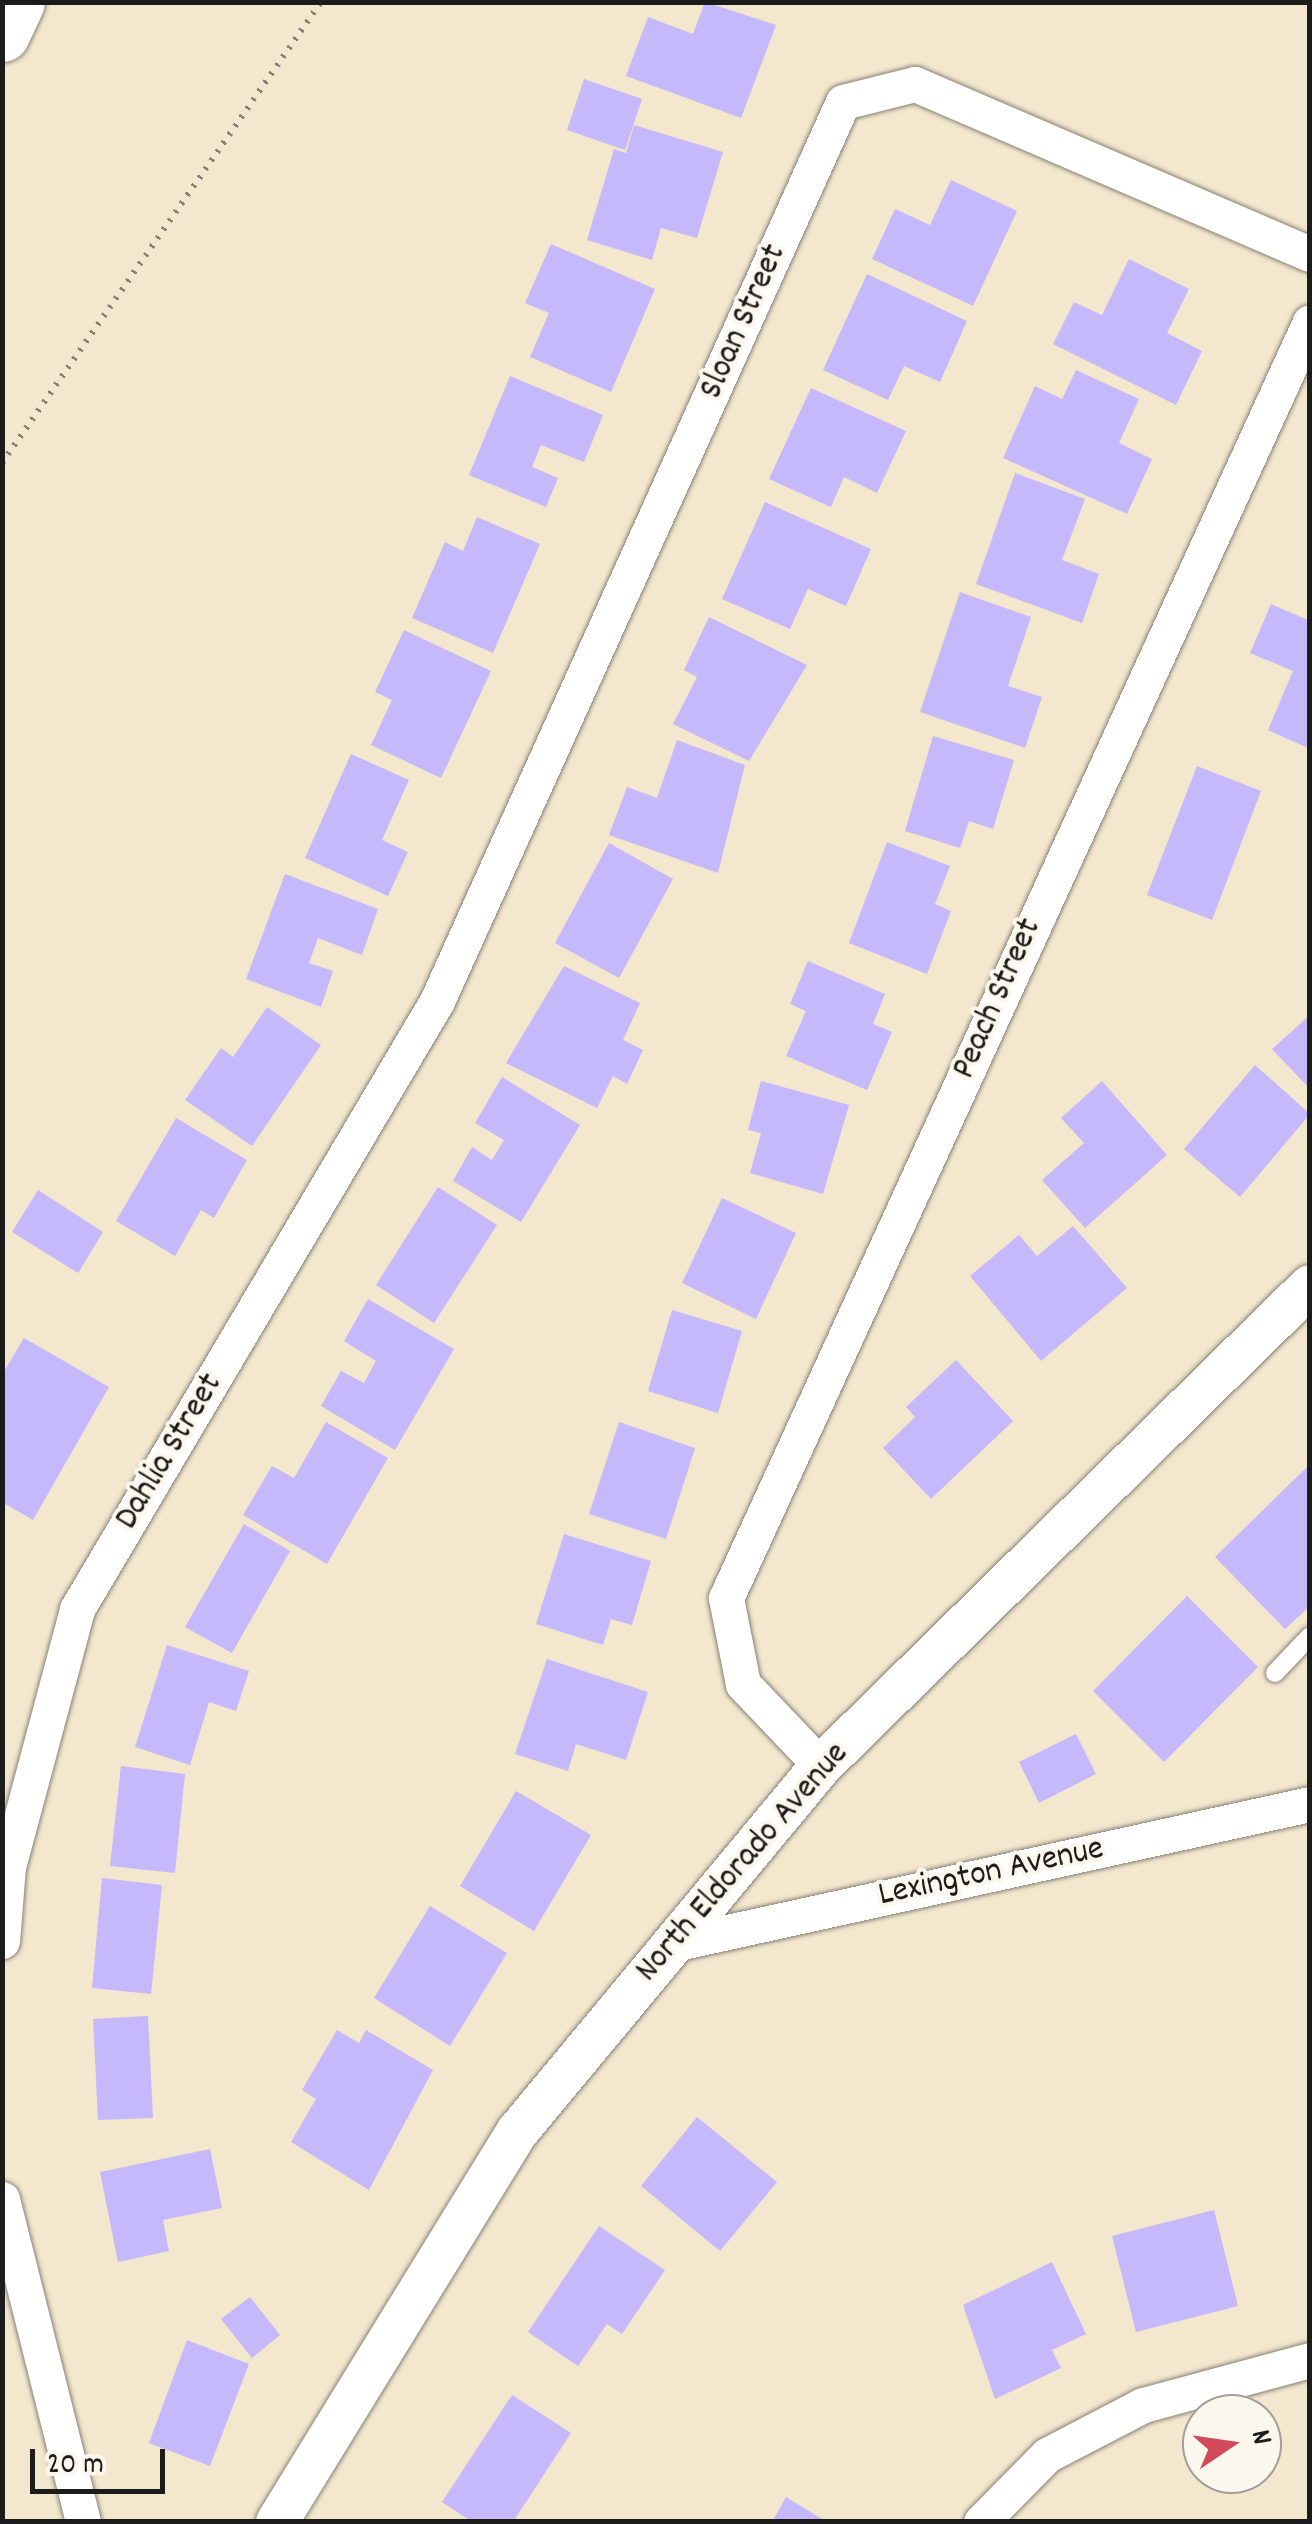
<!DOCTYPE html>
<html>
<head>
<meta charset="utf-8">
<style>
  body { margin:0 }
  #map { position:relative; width:1312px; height:2524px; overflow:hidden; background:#f3e7ce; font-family:Dekko,sans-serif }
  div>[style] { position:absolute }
  .building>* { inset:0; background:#c5b8fb }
  .path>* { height:6px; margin-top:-3px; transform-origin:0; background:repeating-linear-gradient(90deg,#888275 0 2.5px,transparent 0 10.5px) }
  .roads { filter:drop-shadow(0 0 2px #888275) drop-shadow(0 0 2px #888275) }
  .service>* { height:18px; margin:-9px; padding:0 9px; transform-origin:9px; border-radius:9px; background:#fff }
  .minor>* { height:35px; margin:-17.5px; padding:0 17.5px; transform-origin:17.5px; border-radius:17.5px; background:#fff }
  .tertiary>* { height:42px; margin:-21px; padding:0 21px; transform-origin:21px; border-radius:21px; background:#fff }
  .primary>* { height:55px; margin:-27.5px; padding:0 27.5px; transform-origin:27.5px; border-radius:27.5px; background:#fff }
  span { translate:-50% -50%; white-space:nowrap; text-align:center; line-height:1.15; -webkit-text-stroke:8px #fbf7ec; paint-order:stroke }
  .street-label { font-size:35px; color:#1c1c1c }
  .frame { position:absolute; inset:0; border:5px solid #1c1c1c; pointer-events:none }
  .north { position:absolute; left:1182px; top:2394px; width:100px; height:100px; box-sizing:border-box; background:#fbf7ec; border:2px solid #a29f99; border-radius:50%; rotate:77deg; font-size:28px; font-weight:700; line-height:40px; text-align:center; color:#1c1c1c }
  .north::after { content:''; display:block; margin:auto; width:35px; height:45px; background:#d1495b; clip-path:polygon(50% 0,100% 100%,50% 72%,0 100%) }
  .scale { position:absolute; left:30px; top:2449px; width:135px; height:45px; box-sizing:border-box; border:5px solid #1c1c1c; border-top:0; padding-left:12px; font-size:30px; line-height:35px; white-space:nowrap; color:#1c1c1c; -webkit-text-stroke:8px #fbf7ec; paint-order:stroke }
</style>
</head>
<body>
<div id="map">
  <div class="building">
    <div style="clip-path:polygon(705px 2px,776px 25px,741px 118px,626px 76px,648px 17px,693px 34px)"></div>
    <div style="clip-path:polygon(584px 79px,642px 99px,625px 150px,567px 130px)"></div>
    <div style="clip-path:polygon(634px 125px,723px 152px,697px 238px,661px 228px,652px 260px,587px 240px,614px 149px,626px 153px)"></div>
    <div style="clip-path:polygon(951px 180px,1017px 211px,973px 306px,872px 259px,895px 209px,930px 225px)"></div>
    <div style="clip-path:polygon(551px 244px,655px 289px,611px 392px,530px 357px,549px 313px,525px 303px)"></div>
    <div style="clip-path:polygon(1129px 259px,1189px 289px,1167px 333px,1202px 351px,1176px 405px,1053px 344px,1074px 302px,1102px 315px)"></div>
    <div style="clip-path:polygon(867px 274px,967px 321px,940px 382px,904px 366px,888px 400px,823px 370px)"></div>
    <div style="clip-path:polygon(1076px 370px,1139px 399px,1119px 443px,1152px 459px,1127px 514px,1003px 458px,1035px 386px,1062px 399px)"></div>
    <div style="clip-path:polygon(510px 376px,603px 415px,584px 462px,541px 445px,532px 467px,558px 478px,546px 507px,469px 475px)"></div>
    <div style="clip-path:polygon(811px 388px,906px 431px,877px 493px,844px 477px,831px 507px,769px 479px)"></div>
    <div style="clip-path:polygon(1015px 473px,1085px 499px,1062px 560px,1099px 574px,1082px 623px,976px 584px)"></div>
    <div style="clip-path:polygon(765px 502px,871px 549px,846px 606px,808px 589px,790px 629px,722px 599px)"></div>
    <div style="clip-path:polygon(477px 517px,540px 544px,493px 653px,412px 618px,445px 542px,463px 551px)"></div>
    <div style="clip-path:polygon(960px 592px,1031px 617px,1008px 686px,1042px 697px,1025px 748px,920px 712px)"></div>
    <div style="clip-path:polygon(1271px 604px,1310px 621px,1310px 749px,1268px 730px,1293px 671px,1250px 653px)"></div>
    <div style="clip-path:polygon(709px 617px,807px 665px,749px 761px,673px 724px,697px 677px,684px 670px)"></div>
    <div style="clip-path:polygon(404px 630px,491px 671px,441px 778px,371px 745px,392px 700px,375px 692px)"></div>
    <div style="clip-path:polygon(933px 736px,1014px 760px,993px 829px,969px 821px,960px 848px,905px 831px)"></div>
    <div style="clip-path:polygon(677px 740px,745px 765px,718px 873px,609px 835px,627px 787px,657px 798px)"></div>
    <div style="clip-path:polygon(351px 754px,409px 780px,382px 840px,408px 852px,388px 896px,305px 858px)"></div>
    <div style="clip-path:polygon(1197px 766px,1261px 791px,1212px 920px,1147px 895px)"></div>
    <div style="clip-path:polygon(887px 842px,950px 866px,935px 904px,951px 911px,927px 974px,849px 943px)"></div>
    <div style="clip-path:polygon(609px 843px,673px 879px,619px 978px,555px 943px)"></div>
    <div style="clip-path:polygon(285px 874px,378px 909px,362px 955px,318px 938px,309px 963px,333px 971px,321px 1007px,246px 979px)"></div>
    <div style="clip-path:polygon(808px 961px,885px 994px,873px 1024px,892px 1032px,867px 1090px,786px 1056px,806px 1011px,790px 1004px)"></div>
    <div style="clip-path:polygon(564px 966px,640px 1003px,623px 1040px,643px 1050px,627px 1084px,613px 1076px,597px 1108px,506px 1063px)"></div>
    <div style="clip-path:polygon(267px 1007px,321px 1045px,252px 1146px,185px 1100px,221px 1048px,233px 1057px)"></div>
    <div style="clip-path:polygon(1310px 1015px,1310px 1089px,1272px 1049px)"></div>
    <div style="clip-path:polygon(1255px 1065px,1310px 1114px,1240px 1197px,1184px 1149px)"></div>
    <div style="clip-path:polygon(502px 1077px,580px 1125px,521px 1222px,453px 1181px,472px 1147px,492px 1160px,504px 1140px,475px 1123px)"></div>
    <div style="clip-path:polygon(761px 1081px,849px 1105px,823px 1194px,750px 1173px,761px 1133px,748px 1130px)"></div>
    <div style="clip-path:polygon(1102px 1081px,1167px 1155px,1085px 1228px,1042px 1180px,1084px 1143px,1061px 1118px)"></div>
    <div style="clip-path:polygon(176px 1118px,247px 1160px,214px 1218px,201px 1210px,175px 1256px,116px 1221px)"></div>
    <div style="clip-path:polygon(438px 1187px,497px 1225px,434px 1323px,376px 1285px)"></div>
    <div style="clip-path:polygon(38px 1190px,103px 1232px,78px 1273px,12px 1232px)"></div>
    <div style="clip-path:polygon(722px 1198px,796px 1233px,756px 1319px,682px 1283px)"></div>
    <div style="clip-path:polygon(1073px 1226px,1127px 1288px,1041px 1361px,970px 1276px,1019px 1235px,1037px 1256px)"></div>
    <div style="clip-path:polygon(368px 1299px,454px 1349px,395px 1450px,321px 1406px,341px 1371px,364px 1383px,376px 1361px,344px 1341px)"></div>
    <div style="clip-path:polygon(672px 1310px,742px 1331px,718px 1413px,648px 1391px)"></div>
    <div style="clip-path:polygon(24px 1338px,109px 1387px,33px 1520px,2px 1502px,2px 1375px)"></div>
    <div style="clip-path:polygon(956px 1360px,1013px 1421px,931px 1499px,883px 1448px,915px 1417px,906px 1407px)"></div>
    <div style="clip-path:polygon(326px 1422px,388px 1458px,327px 1564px,243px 1515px,272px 1466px,294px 1478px)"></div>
    <div style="clip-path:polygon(619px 1422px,695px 1448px,666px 1539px,589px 1514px)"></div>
    <div style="clip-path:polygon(1310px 1464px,1310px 1606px,1285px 1629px,1215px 1557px)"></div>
    <div style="clip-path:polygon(244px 1524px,290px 1551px,232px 1653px,185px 1627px)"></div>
    <div style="clip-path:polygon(564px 1534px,651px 1561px,632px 1625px,611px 1619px,603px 1645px,536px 1624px)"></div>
    <div style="clip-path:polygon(1187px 1596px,1258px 1667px,1164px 1762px,1093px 1691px)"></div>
    <div style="clip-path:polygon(167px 1645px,249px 1671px,236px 1711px,209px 1702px,190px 1765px,135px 1747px)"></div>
    <div style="clip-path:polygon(547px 1659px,648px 1692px,626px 1760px,576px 1744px,568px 1771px,515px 1754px)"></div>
    <div style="clip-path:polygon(1076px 1734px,1096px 1774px,1039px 1803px,1019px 1762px)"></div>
    <div style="clip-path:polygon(121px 1766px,185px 1774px,175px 1873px,110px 1866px)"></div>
    <div style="clip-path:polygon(516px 1791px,591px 1835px,534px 1931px,460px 1886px)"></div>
    <div style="clip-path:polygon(102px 1878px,162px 1885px,151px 1994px,92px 1988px)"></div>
    <div style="clip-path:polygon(430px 1906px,507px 1953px,450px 2046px,374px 1998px)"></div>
    <div style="clip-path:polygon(148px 2016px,153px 2118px,98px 2120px,93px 2019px)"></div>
    <div style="clip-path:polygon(337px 2030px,359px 2043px,366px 2030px,433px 2070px,369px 2190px,291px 2142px,316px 2099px,302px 2090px)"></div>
    <div style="clip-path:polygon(697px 2117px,777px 2182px,720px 2251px,641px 2186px)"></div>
    <div style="clip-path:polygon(210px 2149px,222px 2208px,163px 2220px,169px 2251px,118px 2262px,100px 2172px)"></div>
    <div style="clip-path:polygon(1214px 2210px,1238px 2306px,1136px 2332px,1112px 2236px)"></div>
    <div style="clip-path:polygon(599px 2226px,665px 2270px,622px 2334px,607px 2324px,578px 2366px,528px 2332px)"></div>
    <div style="clip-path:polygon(1052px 2262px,1086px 2334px,1052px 2350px,1061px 2368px,995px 2399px,963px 2305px)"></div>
    <div style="clip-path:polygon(250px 2297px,280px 2335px,252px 2358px,221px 2319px)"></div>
    <div style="clip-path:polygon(187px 2340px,249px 2364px,210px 2466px,149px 2443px)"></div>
    <div style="clip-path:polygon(512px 2395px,571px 2433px,513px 2522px,472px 2522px,442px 2502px)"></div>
    <div style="clip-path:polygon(786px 2497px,827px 2522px,772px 2522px)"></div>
  </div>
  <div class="path">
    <div style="left:2px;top:463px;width:561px;rotate:-55.32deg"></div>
  </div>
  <div class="roads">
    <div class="service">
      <div style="left:1275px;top:1673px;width:51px;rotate:-46.6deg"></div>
    </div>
    <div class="minor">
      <div style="left:821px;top:1766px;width:113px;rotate:-133.6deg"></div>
      <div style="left:743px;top:1684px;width:88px;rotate:-101.2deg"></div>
      <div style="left:726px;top:1598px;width:1403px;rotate:-65.41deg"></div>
      <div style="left:2px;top:1941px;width:74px;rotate:-85.4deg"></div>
      <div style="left:8px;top:1867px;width:267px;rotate:-75deg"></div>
      <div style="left:77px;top:1609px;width:707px;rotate:-59.37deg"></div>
      <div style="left:437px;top:1001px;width:986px;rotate:-65.7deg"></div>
      <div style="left:843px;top:102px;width:74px;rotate:-14deg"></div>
      <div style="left:915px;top:84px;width:430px;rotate:23.3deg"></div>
      <div style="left:673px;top:1944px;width:652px;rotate:-12.4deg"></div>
      <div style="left:2px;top:2199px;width:333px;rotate:75.9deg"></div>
      <div style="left:981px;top:2522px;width:94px;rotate:-45.4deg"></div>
      <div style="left:1047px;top:2455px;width:108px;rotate:-27.5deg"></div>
      <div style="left:1143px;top:2405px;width:173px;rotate:-15.1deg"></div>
    </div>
    <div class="tertiary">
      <div style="left:277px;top:2522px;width:459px;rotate:-58.4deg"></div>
      <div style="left:518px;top:2131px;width:474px;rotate:-50.3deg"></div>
      <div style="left:821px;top:1766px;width:685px;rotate:-44.47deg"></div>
    </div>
    <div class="primary">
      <div style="left:2px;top:34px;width:35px;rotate:-65deg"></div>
    </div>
  </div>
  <div class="street-label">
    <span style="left:744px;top:322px;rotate:-66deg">Sloan Street</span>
    <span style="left:998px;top:999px;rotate:-66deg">Peach Street</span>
    <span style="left:170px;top:1452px;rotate:-59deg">Dahlia Street</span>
    <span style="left:743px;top:1863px;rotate:-49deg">North Eldorado Avenue</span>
    <span style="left:991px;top:1873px;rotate:-12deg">Lexington Avenue</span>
  </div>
  <div class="frame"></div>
  <div class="north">N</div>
  <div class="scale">20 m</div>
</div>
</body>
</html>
